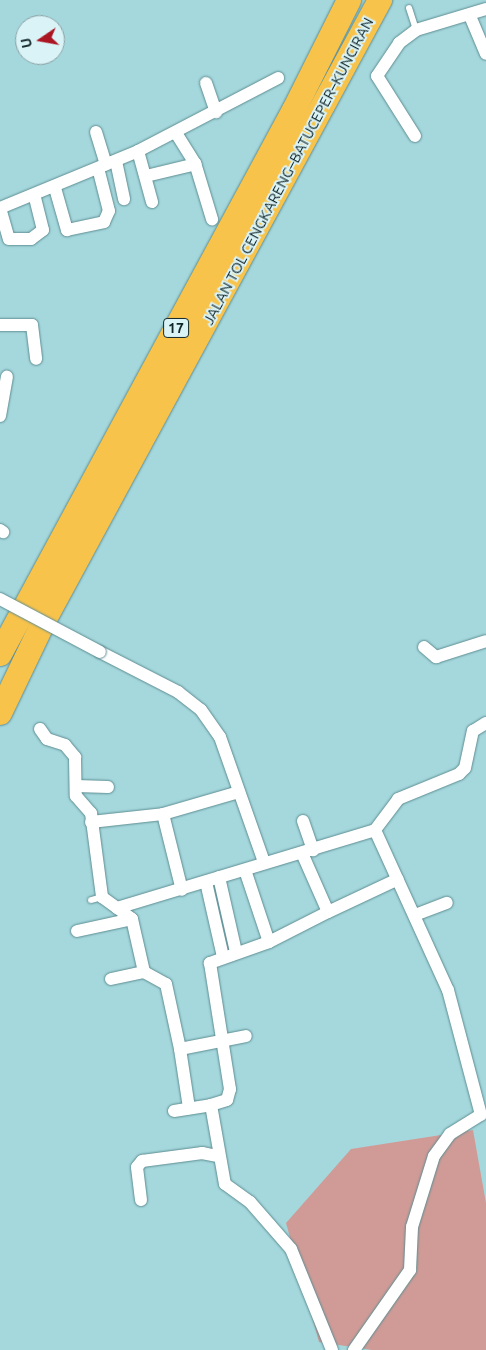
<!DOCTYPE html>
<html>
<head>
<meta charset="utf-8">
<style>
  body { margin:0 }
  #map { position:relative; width:486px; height:1350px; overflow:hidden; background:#a5d8dd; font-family:Ubuntu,sans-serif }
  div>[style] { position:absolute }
  .green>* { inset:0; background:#d09b97 }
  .roads { filter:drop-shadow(0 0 1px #5d8d92) drop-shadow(0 0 1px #5d8d92) }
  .service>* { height:6px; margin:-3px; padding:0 3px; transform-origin:3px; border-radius:3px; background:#fff }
  .minor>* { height:12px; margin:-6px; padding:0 6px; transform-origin:6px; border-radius:6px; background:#fff }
  .motorway>* { height:24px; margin:-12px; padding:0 12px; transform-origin:12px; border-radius:12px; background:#f8c34b }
  .bridges { filter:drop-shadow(0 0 1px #5d8d92) drop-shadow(0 0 1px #5d8d92) }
  .minor-bridge>* { height:12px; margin:-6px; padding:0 6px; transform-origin:6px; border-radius:6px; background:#fff }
  span { translate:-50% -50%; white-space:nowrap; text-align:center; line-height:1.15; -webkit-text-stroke:4px #daf3f6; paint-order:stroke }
  .shield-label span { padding:1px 4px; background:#daf3f6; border:1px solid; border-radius:4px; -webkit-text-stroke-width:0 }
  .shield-label { font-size:14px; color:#122628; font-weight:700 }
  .street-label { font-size:15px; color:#122628 }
  .north { position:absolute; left:15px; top:15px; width:50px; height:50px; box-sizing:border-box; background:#daf3f6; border:1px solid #8aa1a4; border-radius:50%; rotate:258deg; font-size:14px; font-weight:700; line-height:20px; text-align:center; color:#122628 }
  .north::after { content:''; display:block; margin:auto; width:18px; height:22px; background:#ab1623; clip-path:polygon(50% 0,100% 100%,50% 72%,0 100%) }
</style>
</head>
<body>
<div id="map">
  <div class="green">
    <div style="clip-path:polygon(473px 1130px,486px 1203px,486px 1350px,372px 1350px,319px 1342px,286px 1223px,351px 1149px)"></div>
  </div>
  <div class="roads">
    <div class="service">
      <div style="left:409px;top:8px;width:23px;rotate:72deg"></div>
      <div style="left:91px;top:900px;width:11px;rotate:-15deg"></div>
    </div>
    <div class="minor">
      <div style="left:470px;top:16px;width:41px;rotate:67.2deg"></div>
      <div style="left:206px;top:83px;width:31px;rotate:71deg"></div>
      <div style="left:96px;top:132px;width:34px;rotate:73deg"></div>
      <div style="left:176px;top:133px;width:36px;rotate:58deg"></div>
      <div style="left:195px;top:163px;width:59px;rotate:73.1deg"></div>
      <div style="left:415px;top:136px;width:71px;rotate:-122.3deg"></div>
      <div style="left:377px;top:76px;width:40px;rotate:-56deg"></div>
      <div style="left:399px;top:43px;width:21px;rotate:-37deg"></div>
      <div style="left:416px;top:30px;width:73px;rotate:-16.7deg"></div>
      <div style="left:138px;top:151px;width:53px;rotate:74.6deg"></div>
      <div style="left:116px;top:161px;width:39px;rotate:78deg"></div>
      <div style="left:146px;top:176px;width:51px;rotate:-13.5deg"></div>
      <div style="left:55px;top:188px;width:44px;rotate:74.1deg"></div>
      <div style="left:67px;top:230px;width:38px;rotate:-12deg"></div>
      <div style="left:104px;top:222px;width:12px;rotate:-66deg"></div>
      <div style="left:109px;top:211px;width:44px;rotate:-104.3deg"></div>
      <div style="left:0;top:208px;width:149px;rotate:-22.4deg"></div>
      <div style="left:138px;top:151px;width:158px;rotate:-27.5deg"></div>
      <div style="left:0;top:208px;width:32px;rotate:74deg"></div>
      <div style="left:9px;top:239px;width:22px"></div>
      <div style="left:31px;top:239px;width:15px;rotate:-37deg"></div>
      <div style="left:43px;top:230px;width:34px;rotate:-104deg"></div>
      <div style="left:0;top:325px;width:32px"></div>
      <div style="left:32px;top:325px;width:34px;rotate:83deg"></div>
      <div style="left:0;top:416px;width:40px;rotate:-80deg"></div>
      <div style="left:0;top:530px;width:4px;rotate:34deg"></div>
      <div style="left:424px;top:647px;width:16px;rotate:40deg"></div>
      <div style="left:436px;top:657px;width:52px;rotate:-17.7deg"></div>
      <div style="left:100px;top:652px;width:88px;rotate:27.1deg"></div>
      <div style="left:178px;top:692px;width:29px;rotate:38deg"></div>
      <div style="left:201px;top:710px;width:33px;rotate:55deg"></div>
      <div style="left:220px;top:737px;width:133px;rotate:70.6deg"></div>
      <div style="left:40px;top:729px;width:12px;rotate:55deg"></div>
      <div style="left:47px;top:739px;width:19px;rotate:18deg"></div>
      <div style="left:65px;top:745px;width:16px;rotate:50deg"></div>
      <div style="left:75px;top:757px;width:39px;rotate:89deg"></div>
      <div style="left:76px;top:796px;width:23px;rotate:49deg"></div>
      <div style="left:91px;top:813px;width:85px;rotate:82.5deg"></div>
      <div style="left:102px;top:897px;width:37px;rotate:36deg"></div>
      <div style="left:132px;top:919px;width:54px;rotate:77.2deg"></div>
      <div style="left:76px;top:786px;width:32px;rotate:2deg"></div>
      <div style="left:163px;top:814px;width:78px;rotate:76deg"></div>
      <div style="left:303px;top:821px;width:31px;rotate:71deg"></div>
      <div style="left:91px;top:822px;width:72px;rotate:-6.3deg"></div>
      <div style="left:163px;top:814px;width:79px;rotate:-16.1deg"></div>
      <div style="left:375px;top:830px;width:176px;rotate:65.5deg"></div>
      <div style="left:448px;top:990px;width:129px;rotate:75.2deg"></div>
      <div style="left:302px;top:853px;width:64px;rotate:66.2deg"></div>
      <div style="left:328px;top:912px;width:77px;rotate:-25.2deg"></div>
      <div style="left:245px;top:870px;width:76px;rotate:71.6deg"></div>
      <div style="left:219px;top:877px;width:77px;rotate:77.2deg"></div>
      <div style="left:206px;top:882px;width:77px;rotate:77.2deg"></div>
      <div style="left:117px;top:908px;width:270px;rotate:-16.8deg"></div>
      <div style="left:375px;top:830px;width:39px;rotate:-53deg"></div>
      <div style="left:398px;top:799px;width:66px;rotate:-22.3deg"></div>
      <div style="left:459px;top:774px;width:8px;rotate:-45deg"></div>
      <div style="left:465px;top:768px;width:38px;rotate:-78deg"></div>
      <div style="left:473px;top:731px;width:15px;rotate:-32deg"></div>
      <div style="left:328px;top:912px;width:66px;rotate:153deg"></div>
      <div style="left:269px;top:942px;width:63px;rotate:160.4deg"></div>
      <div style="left:210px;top:963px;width:128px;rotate:81deg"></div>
      <div style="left:230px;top:1089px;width:11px;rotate:105deg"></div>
      <div style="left:227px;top:1100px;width:17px;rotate:163deg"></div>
      <div style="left:211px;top:1105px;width:80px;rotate:80deg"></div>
      <div style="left:225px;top:1184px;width:31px;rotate:36deg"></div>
      <div style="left:250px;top:1202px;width:62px;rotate:48.9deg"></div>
      <div style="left:291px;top:1249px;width:109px;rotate:67.9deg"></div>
      <div style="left:415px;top:915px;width:34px;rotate:-21deg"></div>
      <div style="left:77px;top:931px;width:56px;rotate:-12.3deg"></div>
      <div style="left:144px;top:972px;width:25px;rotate:29deg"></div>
      <div style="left:166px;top:984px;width:66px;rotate:77.8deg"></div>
      <div style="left:180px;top:1049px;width:67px;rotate:-11.1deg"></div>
      <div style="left:111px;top:979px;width:34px;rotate:-12deg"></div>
      <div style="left:180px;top:1049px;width:60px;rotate:81.3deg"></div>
      <div style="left:174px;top:1111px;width:37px;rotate:-9deg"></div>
      <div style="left:141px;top:1200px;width:33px;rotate:-97deg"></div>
      <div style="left:137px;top:1167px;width:8px;rotate:-50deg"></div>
      <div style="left:142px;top:1161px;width:61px;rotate:-7.6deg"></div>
      <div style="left:202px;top:1153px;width:16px;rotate:11deg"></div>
      <div style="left:354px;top:1350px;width:98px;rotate:-55deg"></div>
      <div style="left:410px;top:1270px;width:43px;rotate:-87.3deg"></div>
      <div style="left:412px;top:1227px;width:74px;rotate:-72.8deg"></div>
      <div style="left:434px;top:1156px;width:27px;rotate:-54deg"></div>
      <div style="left:450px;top:1134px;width:36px;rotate:-32deg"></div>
    </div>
    <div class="motorway">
      <div style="left:0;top:654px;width:618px;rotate:-61.61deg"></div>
      <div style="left:294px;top:110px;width:123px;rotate:-63.4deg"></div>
      <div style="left:0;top:713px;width:106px;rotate:-64.4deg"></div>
      <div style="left:46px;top:617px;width:702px;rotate:-61.57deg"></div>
    </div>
  </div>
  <div class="bridges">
    <div class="minor-bridge">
      <div style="left:0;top:599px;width:113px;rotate:27.9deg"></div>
    </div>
  </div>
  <div class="shield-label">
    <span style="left:176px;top:328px">17</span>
  </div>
  <div class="street-label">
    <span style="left:288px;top:171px;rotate:-62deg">JALAN TOL CENGKARENG–BATUCEPER–KUNCIRAN</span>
  </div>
  <div class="north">U</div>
</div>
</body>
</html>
